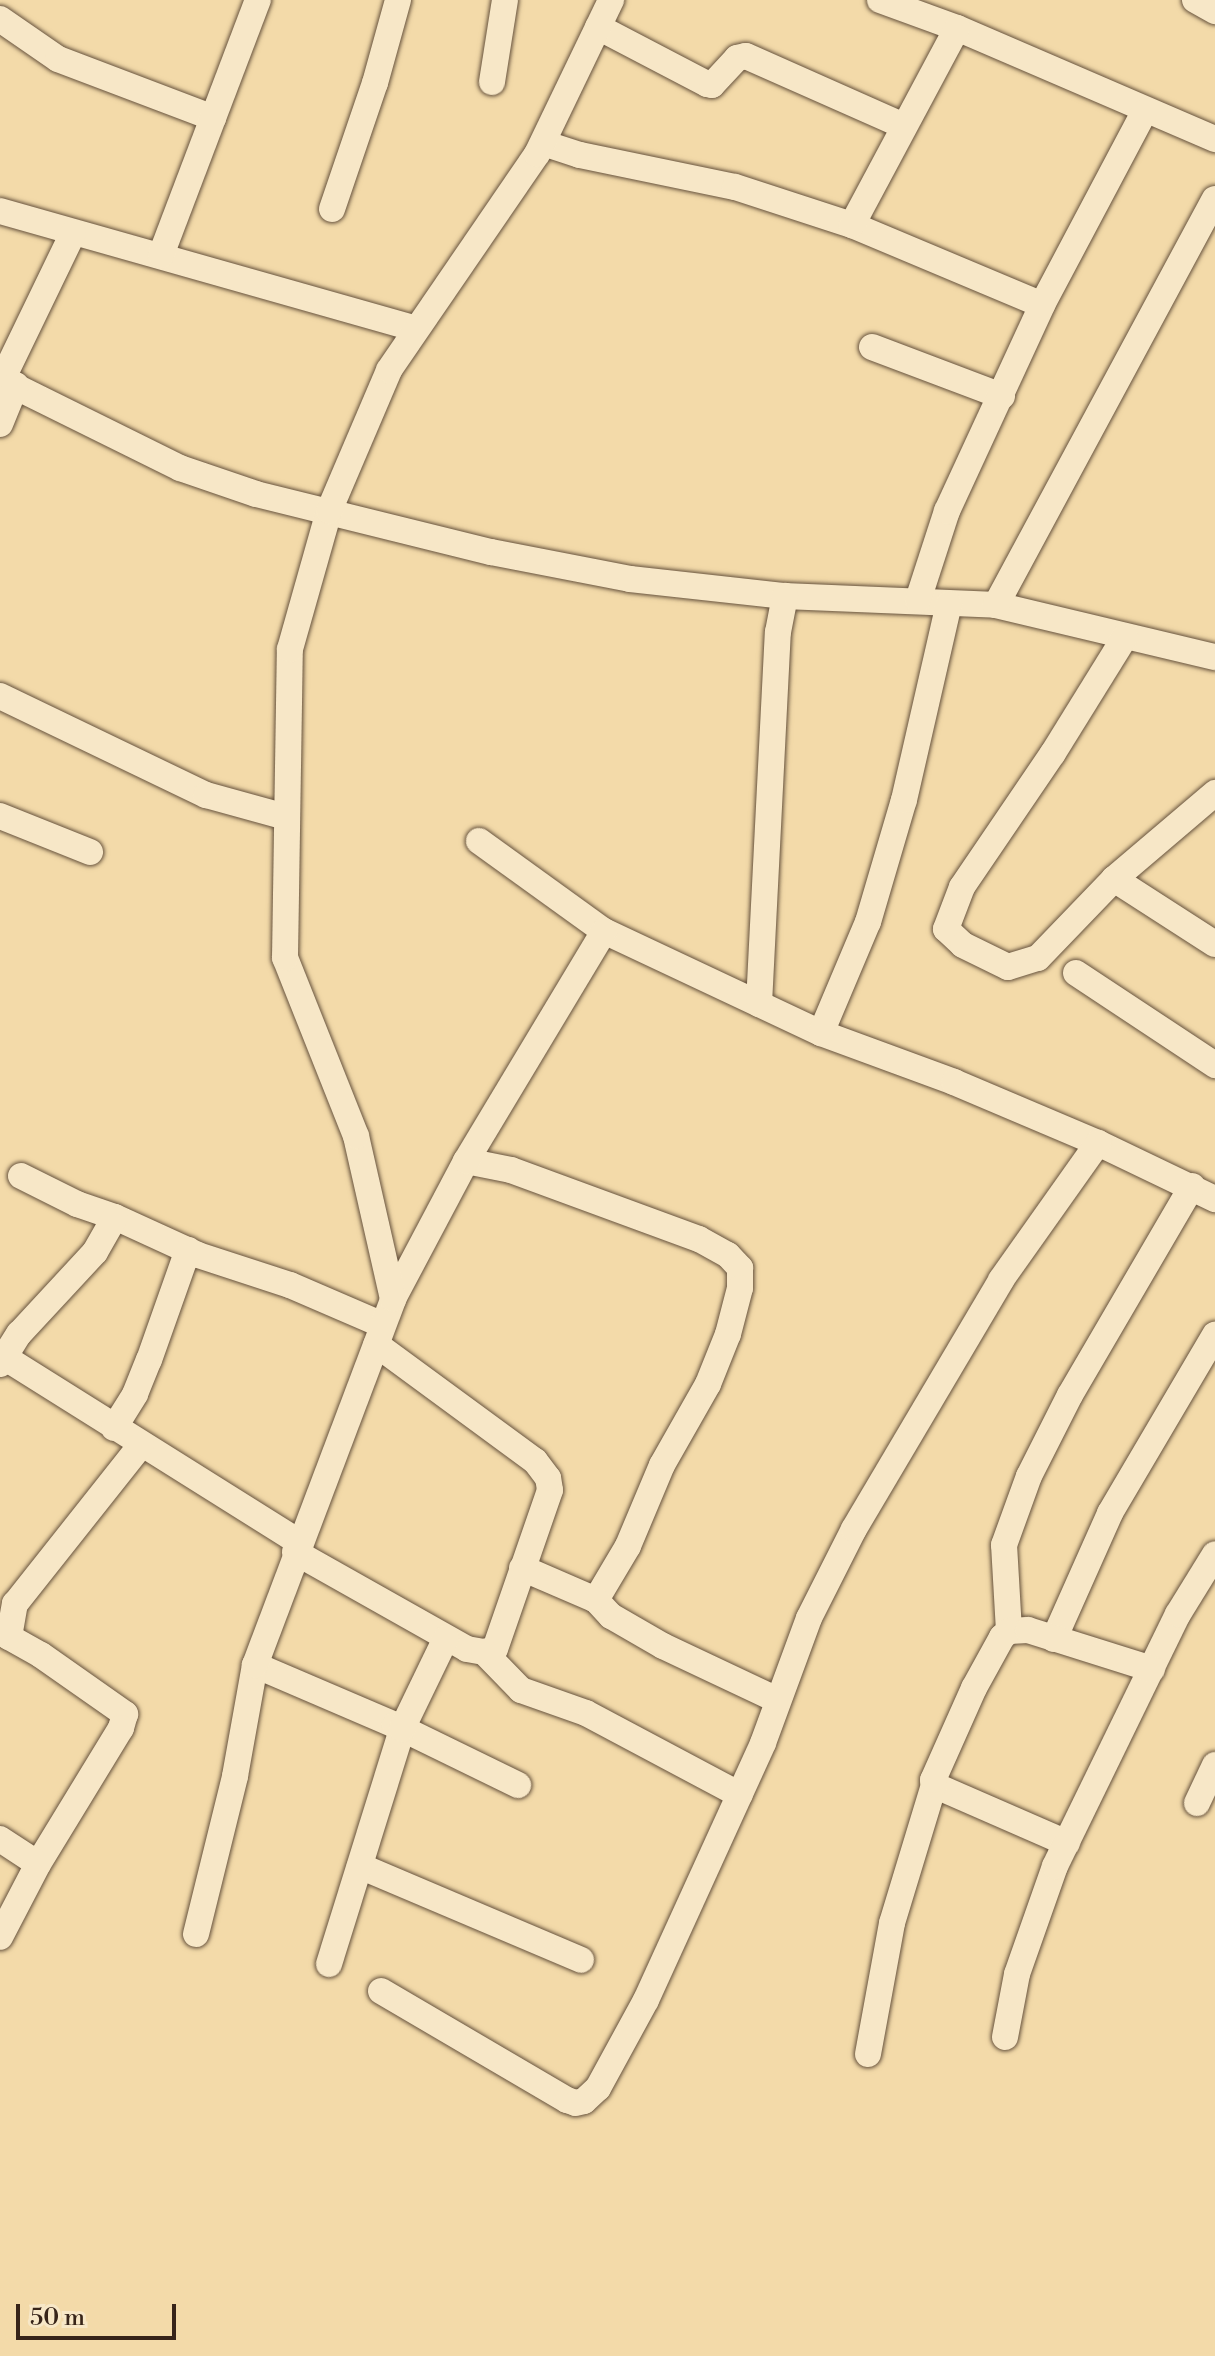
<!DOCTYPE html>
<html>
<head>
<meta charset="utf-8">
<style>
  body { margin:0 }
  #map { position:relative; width:1215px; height:2356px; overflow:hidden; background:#f3daa9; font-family:"Libre Bodoni",serif }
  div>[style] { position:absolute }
  .roads { filter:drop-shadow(0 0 2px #66523d) drop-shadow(0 0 2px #66523d) }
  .minor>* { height:26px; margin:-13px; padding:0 13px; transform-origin:13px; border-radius:13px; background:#f7e7c7 }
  span { translate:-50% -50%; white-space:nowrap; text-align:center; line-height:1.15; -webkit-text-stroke:7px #f7e7c7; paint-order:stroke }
  .scale { position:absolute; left:16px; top:2304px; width:160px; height:36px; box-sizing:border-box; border:4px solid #372419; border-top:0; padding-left:10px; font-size:24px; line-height:28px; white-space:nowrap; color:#372419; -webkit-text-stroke:6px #f7e7c7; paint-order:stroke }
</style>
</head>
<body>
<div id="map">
  <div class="roads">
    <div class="minor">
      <div style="left:880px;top:0;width:82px;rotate:20deg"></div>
      <div style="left:957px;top:28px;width:281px;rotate:23.3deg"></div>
      <div style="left:1195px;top:0;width:23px;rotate:29deg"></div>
      <div style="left:0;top:19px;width:70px;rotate:34.6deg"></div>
      <div style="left:58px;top:59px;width:166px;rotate:20.8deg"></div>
      <div style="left:598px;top:27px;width:123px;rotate:27.6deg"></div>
      <div style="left:707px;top:84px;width:5px;rotate:11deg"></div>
      <div style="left:712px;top:85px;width:37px;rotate:-47deg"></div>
      <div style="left:737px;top:58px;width:9px;rotate:-13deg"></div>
      <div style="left:746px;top:56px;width:173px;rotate:23.9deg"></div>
      <div style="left:492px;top:82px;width:83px;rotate:-81deg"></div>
      <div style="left:543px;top:143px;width:39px;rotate:18deg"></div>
      <div style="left:580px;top:155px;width:158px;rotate:11.7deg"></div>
      <div style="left:735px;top:187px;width:123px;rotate:18deg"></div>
      <div style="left:852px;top:225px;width:206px;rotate:22.8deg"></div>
      <div style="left:332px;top:209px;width:133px;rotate:-71.2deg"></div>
      <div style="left:375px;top:83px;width:86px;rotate:-74.5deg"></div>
      <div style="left:0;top:211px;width:432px;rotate:15.8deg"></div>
      <div style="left:852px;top:225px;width:223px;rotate:-61.9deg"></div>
      <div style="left:161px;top:255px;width:273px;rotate:-69.2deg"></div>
      <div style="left:872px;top:347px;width:139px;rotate:20.7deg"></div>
      <div style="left:0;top:379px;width:201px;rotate:26.3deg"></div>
      <div style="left:180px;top:468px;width:80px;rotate:18.9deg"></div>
      <div style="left:256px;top:494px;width:242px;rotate:13.9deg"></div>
      <div style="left:491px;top:552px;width:142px;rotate:11deg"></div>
      <div style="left:630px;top:579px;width:156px;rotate:6.3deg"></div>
      <div style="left:785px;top:596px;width:211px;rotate:2.4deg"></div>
      <div style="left:996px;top:605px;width:225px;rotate:13.4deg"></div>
      <div style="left:2px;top:380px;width:163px;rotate:-64.2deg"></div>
      <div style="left:0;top:424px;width:42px;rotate:-67.7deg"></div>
      <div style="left:918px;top:600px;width:94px;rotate:-72deg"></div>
      <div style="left:947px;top:511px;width:227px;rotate:-65.2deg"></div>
      <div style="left:1042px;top:305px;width:218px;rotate:-62.1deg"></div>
      <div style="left:996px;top:605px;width:461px;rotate:-61.7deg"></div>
      <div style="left:1125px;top:637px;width:137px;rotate:121.8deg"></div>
      <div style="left:1053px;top:753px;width:162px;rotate:124.2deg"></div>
      <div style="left:962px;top:887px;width:45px;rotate:110.9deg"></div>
      <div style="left:946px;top:929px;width:23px;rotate:43deg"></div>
      <div style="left:963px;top:945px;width:50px;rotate:26.1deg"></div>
      <div style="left:1008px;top:967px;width:31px;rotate:-17deg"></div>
      <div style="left:1038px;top:958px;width:110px;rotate:-46.1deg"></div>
      <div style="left:1114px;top:879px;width:133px;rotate:-40.4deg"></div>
      <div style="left:0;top:696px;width:229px;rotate:25.7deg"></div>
      <div style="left:206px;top:795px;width:83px;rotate:15.4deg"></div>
      <div style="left:0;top:816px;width:97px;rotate:21.8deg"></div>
      <div style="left:479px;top:841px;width:154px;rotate:35.8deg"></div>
      <div style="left:604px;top:931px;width:240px;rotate:25.2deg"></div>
      <div style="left:821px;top:1033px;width:142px;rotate:20.2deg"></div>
      <div style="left:954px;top:1082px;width:156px;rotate:23deg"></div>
      <div style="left:1098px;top:1143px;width:130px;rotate:25.6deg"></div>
      <div style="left:1114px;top:879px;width:120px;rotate:32.8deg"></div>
      <div style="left:1076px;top:973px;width:167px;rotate:33.5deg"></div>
      <div style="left:759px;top:1004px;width:372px;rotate:-87.1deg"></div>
      <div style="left:778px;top:632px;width:37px;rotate:-79deg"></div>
      <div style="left:821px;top:1033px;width:121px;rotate:-67.1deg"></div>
      <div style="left:868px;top:922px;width:127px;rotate:-73.6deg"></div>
      <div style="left:904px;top:800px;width:201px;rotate:-77.1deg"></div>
      <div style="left:466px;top:1161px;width:46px;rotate:11.3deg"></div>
      <div style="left:511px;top:1170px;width:200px;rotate:20.2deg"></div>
      <div style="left:699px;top:1239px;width:33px;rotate:29deg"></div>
      <div style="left:728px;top:1255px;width:18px;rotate:47deg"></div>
      <div style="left:740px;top:1268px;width:20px;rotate:90deg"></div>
      <div style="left:740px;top:1288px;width:48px;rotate:104.6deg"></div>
      <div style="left:728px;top:1334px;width:54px;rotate:111.8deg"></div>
      <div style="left:708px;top:1384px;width:93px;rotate:119.6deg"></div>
      <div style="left:662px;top:1465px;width:88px;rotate:112.8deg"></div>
      <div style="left:628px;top:1546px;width:63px;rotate:120.7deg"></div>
      <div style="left:21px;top:1176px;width:63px;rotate:26.6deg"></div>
      <div style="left:77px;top:1204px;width:40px;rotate:18.9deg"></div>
      <div style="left:115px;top:1217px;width:91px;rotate:24.6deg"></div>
      <div style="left:198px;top:1255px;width:97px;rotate:18.1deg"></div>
      <div style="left:290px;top:1285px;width:101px;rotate:23.3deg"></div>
      <div style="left:393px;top:1299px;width:156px;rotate:-62.1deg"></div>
      <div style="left:466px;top:1161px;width:268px;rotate:-59deg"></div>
      <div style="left:4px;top:1357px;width:348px;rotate:32.1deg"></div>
      <div style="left:0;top:1364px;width:36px;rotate:-58deg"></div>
      <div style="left:19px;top:1334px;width:112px;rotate:-47.2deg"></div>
      <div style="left:95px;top:1252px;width:40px;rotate:-60.3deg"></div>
      <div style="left:114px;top:1428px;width:40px;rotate:-58deg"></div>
      <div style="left:135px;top:1394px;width:37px;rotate:-68deg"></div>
      <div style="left:149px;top:1360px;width:117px;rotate:-70.5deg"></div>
      <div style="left:295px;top:1552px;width:197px;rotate:29.4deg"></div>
      <div style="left:467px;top:1649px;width:17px;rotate:10deg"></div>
      <div style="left:484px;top:1652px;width:11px;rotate:-15deg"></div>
      <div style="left:495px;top:1649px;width:168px;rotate:-70.9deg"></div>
      <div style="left:550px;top:1490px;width:12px;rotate:-99deg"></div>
      <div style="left:548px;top:1478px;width:21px;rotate:-127deg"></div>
      <div style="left:535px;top:1461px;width:197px;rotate:-143.7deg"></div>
      <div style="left:522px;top:1568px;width:81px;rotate:23.4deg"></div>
      <div style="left:596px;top:1600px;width:22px;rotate:47deg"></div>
      <div style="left:611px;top:1616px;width:60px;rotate:30deg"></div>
      <div style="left:663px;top:1646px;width:126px;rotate:25.3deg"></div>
      <div style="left:1009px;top:1631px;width:86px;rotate:-93.3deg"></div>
      <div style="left:1004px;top:1545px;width:73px;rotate:-70.1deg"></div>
      <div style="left:1029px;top:1476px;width:91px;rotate:-63.2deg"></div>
      <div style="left:1070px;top:1395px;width:242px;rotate:-59.7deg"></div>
      <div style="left:0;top:1632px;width:47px;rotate:29.3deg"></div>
      <div style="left:41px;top:1655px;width:103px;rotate:35.1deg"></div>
      <div style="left:125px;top:1714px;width:15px;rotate:106deg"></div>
      <div style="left:121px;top:1728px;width:159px;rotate:121.4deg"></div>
      <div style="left:38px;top:1864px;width:82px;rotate:117.5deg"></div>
      <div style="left:9px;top:1637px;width:34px;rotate:-80deg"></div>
      <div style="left:15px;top:1604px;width:203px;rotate:-51.6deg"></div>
      <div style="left:1054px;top:1639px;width:138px;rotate:-66deg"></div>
      <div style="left:1110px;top:1513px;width:207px;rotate:-59.5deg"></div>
      <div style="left:484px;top:1652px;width:53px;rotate:45.8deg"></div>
      <div style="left:521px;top:1690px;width:69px;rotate:19.5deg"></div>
      <div style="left:586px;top:1713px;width:174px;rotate:28deg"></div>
      <div style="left:255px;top:1665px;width:152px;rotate:23.2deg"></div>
      <div style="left:395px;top:1725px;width:137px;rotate:26deg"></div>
      <div style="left:934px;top:1785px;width:145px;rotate:23.6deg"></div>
      <div style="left:1197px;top:1803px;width:42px;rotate:-64.7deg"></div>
      <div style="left:0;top:1839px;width:45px;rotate:33.3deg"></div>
      <div style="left:360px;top:1866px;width:240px;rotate:23deg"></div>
      <div style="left:196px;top:1934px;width:163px;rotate:-76.1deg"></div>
      <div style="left:235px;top:1776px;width:113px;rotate:-79.8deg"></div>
      <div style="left:255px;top:1665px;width:391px;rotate:-69.3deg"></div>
      <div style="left:393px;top:1299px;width:167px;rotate:-102.8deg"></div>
      <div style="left:356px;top:1136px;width:192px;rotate:-111.7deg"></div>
      <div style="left:285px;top:958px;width:309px;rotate:-89.1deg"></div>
      <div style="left:290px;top:649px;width:143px;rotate:-74.2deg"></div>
      <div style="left:329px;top:511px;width:153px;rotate:-66.9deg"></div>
      <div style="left:389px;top:370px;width:262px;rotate:-55.6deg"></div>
      <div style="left:537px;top:154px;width:171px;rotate:-64.3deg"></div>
      <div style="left:329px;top:1964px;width:246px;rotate:-72.7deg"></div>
      <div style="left:402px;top:1729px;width:101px;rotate:-64.2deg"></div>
      <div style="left:381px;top:1991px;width:216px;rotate:30.4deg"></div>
      <div style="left:567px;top:2100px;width:9px;rotate:18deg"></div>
      <div style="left:576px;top:2103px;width:8px;rotate:-14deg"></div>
      <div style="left:584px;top:2101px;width:19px;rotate:-43deg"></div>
      <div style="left:598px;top:2088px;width:100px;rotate:-61.4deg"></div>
      <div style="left:646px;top:2000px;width:282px;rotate:-65.5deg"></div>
      <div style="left:763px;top:1743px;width:133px;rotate:-69.8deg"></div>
      <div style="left:809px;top:1618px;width:100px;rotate:-63.2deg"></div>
      <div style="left:854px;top:1529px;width:289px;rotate:-59.4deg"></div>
      <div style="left:1001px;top:1280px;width:168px;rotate:-54.7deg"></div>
      <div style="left:1005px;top:2037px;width:64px;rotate:-79.2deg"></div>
      <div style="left:1017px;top:1974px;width:114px;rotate:-70.6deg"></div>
      <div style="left:1055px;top:1866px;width:280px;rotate:-64deg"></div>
      <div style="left:1178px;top:1614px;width:70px;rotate:-58.3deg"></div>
      <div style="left:868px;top:2054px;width:133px;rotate:-79.6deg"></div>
      <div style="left:892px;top:1923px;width:144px;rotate:-73.1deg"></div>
      <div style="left:934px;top:1785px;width:5px;rotate:-101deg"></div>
      <div style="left:933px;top:1780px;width:101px;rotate:-66deg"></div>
      <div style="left:974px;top:1688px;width:58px;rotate:-61.2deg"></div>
      <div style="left:1002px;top:1637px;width:9px;rotate:-41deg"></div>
      <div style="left:1009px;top:1631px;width:19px;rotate:-3deg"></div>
      <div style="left:1028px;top:1630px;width:130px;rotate:17.5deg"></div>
    </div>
  </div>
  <div class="scale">50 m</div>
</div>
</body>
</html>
